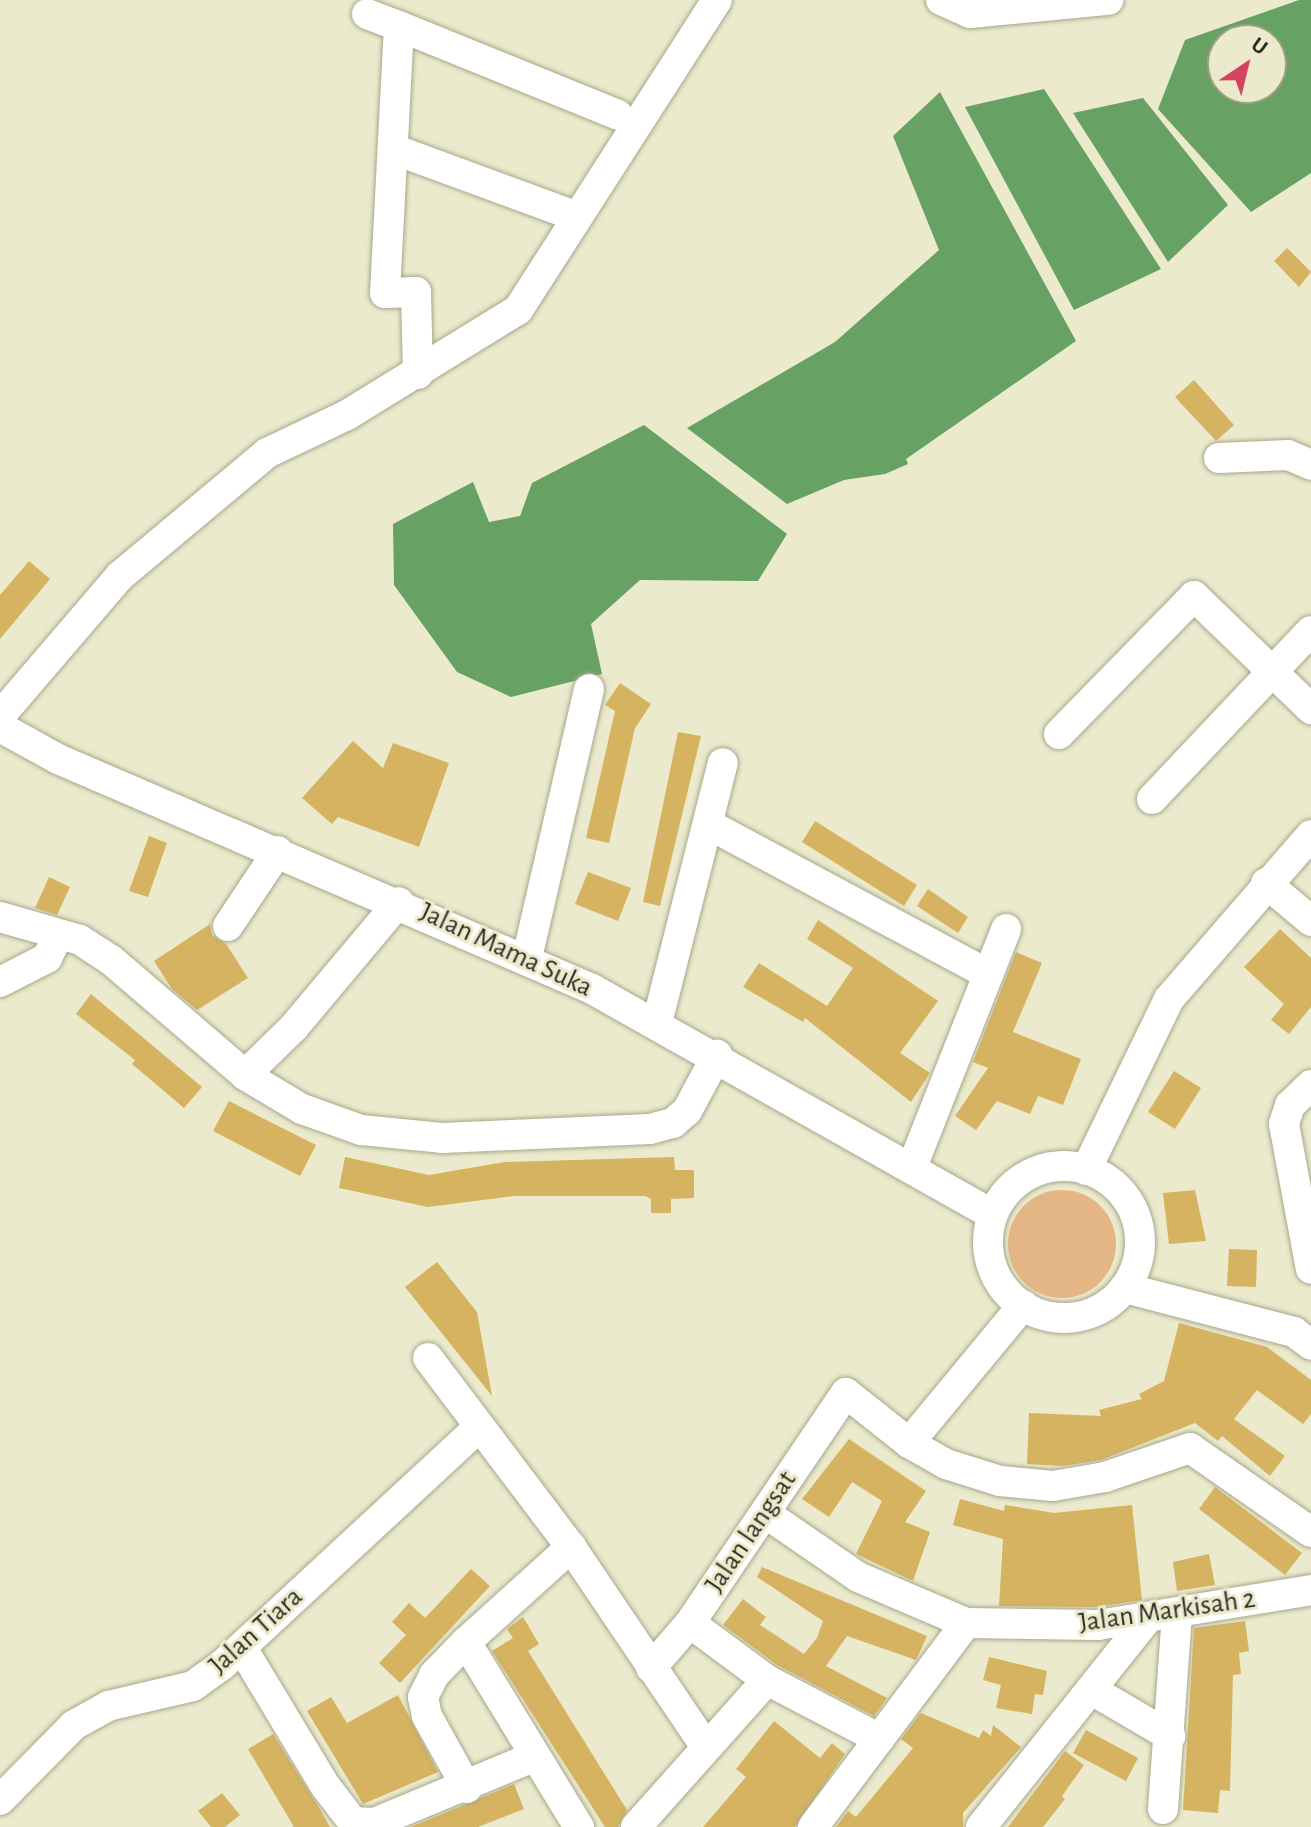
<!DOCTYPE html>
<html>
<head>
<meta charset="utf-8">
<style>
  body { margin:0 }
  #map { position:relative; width:1311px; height:1827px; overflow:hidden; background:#ebeacd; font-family:"Alegreya Sans",sans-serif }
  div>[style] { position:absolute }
  .green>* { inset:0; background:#e4b686 }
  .round { border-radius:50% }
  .water>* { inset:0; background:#67a163 }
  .building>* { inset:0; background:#d5b360 }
  .roads { filter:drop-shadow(0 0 2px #a8a78b) drop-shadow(0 0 2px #a8a78b) }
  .minor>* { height:30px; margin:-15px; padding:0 15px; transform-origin:15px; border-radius:15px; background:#fff }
  .minor>.ring { margin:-15px; padding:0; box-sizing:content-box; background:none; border:30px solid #fff; border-radius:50% }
  span { translate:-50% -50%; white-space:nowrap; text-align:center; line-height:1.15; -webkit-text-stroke:6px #ebeacd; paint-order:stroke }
  .street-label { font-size:28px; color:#2f2e23 }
  .north { position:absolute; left:1207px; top:24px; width:80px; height:80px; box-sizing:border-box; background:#ebeacd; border:2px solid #a09f89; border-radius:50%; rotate:35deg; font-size:22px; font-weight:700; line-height:32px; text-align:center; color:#2f2e23 }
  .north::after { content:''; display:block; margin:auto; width:28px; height:36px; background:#d44461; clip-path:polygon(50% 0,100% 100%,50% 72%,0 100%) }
</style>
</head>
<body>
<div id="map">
  <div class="green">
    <div class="round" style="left:1008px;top:1190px;width:108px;height:108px"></div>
  </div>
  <div class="water">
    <div style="clip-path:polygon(evenodd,1299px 0,1311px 0,1311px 173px,1251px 212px,1158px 109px,1185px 40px,1299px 0,1223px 40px,1271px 40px,1271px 88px,1223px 88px,1223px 40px)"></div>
    <div style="clip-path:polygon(1044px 89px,1161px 269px,1074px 310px,965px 107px)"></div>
    <div style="clip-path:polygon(940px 92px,1076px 341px,906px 459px,908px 464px,885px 474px,844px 480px,787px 504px,687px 428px,835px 342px,939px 250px,893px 136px)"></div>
    <div style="clip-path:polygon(1143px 98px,1228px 205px,1168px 262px,1073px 113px)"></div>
    <div style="clip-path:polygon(644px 425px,787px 534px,758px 581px,640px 580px,591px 624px,602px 674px,511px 697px,457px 672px,394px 585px,393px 524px,473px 482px,489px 522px,520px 516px,532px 483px)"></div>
  </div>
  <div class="building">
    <div style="clip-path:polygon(1287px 248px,1311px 272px,1299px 287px,1274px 261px)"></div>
    <div style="clip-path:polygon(1194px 380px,1234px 425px,1216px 441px,1175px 397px)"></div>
    <div style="clip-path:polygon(29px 561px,50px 579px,0 639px,0 595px)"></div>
    <div style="clip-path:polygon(620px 683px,651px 704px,635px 728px,609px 843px,586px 838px,615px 711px,605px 705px)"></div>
    <div style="clip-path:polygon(678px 732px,701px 736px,660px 906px,643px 902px)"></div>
    <div style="clip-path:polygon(353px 741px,383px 768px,393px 743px,449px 763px,419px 847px,338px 817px,332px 824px,302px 798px)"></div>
    <div style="clip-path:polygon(815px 821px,917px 885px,904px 906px,802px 842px)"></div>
    <div style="clip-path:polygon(149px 836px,167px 843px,148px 897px,129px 891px)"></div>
    <div style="clip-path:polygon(588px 872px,631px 888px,618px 921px,575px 904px)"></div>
    <div style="clip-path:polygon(49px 877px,70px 887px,57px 915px,35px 908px)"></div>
    <div style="clip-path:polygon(928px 889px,968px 917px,958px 933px,917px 906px)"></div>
    <div style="clip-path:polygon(818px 920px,938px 1001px,900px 1053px,930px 1073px,911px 1102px,805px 1018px,803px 1022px,743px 987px,759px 963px,827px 1006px,853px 968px,807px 939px)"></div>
    <div style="clip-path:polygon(210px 924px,212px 935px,226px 944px,248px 978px,197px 1010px,172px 989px,154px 961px)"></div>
    <div style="clip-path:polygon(1280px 929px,1311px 958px,1311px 1007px,1289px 1034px,1271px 1020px,1284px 1004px,1244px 967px)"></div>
    <div style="clip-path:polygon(1016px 952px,1042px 963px,1013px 1032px,1081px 1059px,1063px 1105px,1038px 1096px,1030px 1114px,997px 1101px,976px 1130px,955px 1116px,988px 1068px,973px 1062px)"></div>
    <div style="clip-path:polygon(91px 994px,202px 1087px,184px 1108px,132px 1064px,135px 1060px,76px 1014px)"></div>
    <div style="clip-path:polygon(1174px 1071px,1201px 1088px,1175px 1129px,1148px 1112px)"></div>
    <div style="clip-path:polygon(229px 1101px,316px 1145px,300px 1176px,213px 1131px)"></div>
    <div style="clip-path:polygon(345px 1157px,429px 1175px,505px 1162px,674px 1157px,675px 1170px,694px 1170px,694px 1198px,671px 1199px,671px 1213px,651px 1213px,651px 1199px,645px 1196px,513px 1196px,428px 1207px,339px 1188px)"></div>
    <div style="clip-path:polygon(1195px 1190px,1206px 1241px,1169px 1244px,1163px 1193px)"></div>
    <div style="clip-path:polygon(1229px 1249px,1257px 1250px,1256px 1287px,1227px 1286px)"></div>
    <div style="clip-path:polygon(437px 1262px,477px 1312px,492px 1396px,405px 1287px)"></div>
    <div style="clip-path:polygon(1179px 1323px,1267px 1347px,1311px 1380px,1311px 1414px,1303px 1424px,1257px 1390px,1234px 1419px,1285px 1456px,1270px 1476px,1222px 1436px,1218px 1441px,1195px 1423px,1101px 1460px,1062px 1466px,1027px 1464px,1029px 1413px,1101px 1416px,1099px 1410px,1142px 1399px,1139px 1394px,1164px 1381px)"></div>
    <div style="clip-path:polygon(849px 1439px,926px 1491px,905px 1522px,930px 1532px,913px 1581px,856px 1554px,882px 1501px,852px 1482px,829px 1517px,802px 1499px)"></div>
    <div style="clip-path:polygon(1215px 1487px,1302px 1553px,1285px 1575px,1199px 1509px)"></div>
    <div style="clip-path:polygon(960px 1499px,1004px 1511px,1005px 1505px,1054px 1513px,1132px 1505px,1142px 1600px,1097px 1607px,999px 1606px,1003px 1539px,953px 1525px)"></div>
    <div style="clip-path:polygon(1209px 1554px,1215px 1585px,1177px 1591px,1173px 1562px)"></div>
    <div style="clip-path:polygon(762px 1567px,927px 1636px,916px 1660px,847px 1636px,826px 1666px,887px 1698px,874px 1716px,777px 1665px,723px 1625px,743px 1599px,766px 1617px,760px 1625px,804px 1654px,817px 1638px,823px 1621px,757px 1577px)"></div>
    <div style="clip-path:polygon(471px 1569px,490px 1586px,400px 1683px,379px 1663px,406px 1635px,392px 1622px,409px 1603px,425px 1618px)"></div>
    <div style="clip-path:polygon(523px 1617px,539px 1644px,528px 1651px,627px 1810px,618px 1827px,605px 1827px,492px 1651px,513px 1638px,507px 1629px)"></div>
    <div style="clip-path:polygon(1245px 1621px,1249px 1651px,1239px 1653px,1241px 1674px,1233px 1675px,1230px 1791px,1220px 1790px,1218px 1813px,1183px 1810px,1194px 1628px)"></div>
    <div style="clip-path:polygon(989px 1657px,1047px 1671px,1043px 1695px,1035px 1694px,1032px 1714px,996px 1708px,1001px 1685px,983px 1680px)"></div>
    <div style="clip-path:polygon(398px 1695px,438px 1772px,363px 1804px,307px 1711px,331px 1697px,347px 1723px)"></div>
    <div style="clip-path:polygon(921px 1713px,979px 1738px,983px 1730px,991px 1736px,993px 1725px,1021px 1747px,963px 1813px,963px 1827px,836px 1827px,848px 1811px,856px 1817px,913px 1748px,901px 1739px)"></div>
    <div style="clip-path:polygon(774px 1721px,820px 1758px,832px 1743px,845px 1754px,795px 1827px,703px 1827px,746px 1777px,736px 1769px)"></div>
    <div style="clip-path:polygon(1086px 1730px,1138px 1758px,1126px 1781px,1073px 1753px)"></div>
    <div style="clip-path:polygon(273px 1734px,318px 1806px,330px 1827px,294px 1827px,248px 1749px)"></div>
    <div style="clip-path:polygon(1065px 1751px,1084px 1765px,1062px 1796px,1065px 1799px,1043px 1827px,1008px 1827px)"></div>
    <div style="clip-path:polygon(514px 1784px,524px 1809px,478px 1827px,411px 1827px)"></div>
    <div style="clip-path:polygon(222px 1793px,240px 1815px,225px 1827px,211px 1827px,198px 1811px)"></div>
  </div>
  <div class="roads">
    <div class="minor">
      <div style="left:941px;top:0;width:32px;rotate:24deg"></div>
      <div style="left:970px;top:13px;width:139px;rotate:-5.4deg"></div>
      <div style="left:367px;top:14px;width:34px;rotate:21deg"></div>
      <div style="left:393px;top:149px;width:182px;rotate:20.2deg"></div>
      <div style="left:418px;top:374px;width:82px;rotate:-91.4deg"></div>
      <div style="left:416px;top:292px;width:31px;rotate:178deg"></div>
      <div style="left:385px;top:293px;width:267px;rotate:-87deg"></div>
      <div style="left:399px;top:26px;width:236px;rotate:22.1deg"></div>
      <div style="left:1219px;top:458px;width:69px;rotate:-2.5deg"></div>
      <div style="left:1288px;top:455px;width:25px;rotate:23deg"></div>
      <div style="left:0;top:716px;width:184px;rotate:-49.4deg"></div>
      <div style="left:120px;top:576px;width:192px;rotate:-39.9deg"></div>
      <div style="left:267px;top:453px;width:89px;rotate:-25.4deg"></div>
      <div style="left:347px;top:415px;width:201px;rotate:-31.6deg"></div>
      <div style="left:518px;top:310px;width:368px;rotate:-57.3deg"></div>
      <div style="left:0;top:727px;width:66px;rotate:28.9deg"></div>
      <div style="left:58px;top:759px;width:581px;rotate:23.3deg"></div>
      <div style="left:592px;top:989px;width:459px;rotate:29.4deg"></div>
      <div style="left:1059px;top:734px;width:193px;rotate:-45.6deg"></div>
      <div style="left:1194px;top:596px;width:163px;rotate:44deg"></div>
      <div style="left:1152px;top:799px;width:231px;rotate:-46.6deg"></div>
      <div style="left:708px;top:824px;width:318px;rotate:28.2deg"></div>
      <div style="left:1266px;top:883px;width:59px;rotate:40.2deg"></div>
      <div style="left:0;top:917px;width:83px;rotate:16deg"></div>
      <div style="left:80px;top:940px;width:37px;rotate:33deg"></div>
      <div style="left:111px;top:960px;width:177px;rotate:40.6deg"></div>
      <div style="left:245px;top:1075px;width:66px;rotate:30.8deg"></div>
      <div style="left:302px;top:1109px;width:63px;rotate:19.6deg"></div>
      <div style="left:361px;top:1130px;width:81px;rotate:5.6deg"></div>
      <div style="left:442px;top:1138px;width:208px;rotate:-2.5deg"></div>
      <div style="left:650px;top:1129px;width:24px;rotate:-15deg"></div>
      <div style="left:673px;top:1123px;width:18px;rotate:-41deg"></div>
      <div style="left:687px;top:1111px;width:64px;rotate:-61.8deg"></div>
      <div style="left:228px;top:926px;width:90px;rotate:-56.3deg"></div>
      <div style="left:527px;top:958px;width:276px;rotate:-77deg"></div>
      <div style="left:0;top:982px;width:53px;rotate:-27.1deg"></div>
      <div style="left:47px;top:958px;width:25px;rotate:-64deg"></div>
      <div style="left:657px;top:1023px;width:268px;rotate:-75.8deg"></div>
      <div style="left:245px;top:1075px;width:69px;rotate:-44.4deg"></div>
      <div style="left:294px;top:1027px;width:163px;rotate:-50deg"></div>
      <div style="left:1311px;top:1085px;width:29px;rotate:136deg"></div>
      <div style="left:1290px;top:1105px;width:20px;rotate:108deg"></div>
      <div style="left:1284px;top:1124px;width:147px;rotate:79.5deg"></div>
      <div class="ring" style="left:988px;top:1166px;width:122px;height:122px"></div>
      <div style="left:912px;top:1167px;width:256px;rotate:-68.4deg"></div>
      <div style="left:1086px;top:1170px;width:190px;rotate:-64.1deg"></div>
      <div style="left:1169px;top:999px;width:217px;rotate:-49.1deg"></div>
      <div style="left:1125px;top:1288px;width:175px;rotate:14.6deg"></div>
      <div style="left:1294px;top:1332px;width:21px;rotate:37deg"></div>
      <div style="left:428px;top:1358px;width:237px;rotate:52.9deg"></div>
      <div style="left:571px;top:1547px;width:241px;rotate:56deg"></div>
      <div style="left:909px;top:1443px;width:179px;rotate:-50.4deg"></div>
      <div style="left:765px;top:1513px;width:113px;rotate:34.5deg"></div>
      <div style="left:858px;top:1577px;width:117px;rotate:23.1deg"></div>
      <div style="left:966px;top:1623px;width:132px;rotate:0.9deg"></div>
      <div style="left:1098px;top:1625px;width:216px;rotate:-9.3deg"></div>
      <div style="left:690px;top:1623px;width:96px;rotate:36.5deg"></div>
      <div style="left:767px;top:1680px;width:127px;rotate:27.6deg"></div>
      <div style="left:466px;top:1642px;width:217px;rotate:58.6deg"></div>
      <div style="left:242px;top:1648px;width:162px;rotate:58.9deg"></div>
      <div style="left:326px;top:1787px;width:44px;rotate:52.4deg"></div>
      <div style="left:353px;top:1822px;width:21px;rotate:3deg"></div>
      <div style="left:374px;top:1823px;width:172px;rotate:-22.5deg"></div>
      <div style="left:651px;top:1668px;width:60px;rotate:-49.1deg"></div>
      <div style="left:690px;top:1623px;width:278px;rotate:-55.9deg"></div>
      <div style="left:846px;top:1393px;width:80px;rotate:38.4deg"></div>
      <div style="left:909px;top:1443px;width:43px;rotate:29.6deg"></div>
      <div style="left:946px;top:1464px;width:57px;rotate:17.5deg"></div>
      <div style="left:1000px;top:1481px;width:53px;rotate:5.4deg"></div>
      <div style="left:1053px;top:1486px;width:53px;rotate:-9.8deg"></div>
      <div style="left:1105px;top:1477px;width:90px;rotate:-18.8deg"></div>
      <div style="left:1190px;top:1448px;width:147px;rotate:34.8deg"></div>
      <div style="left:1092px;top:1690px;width:91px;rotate:30.5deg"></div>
      <div style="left:467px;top:1788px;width:82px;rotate:-119.1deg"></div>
      <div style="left:427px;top:1716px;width:19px;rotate:-102deg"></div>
      <div style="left:423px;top:1697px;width:25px;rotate:-63deg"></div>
      <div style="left:434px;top:1675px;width:46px;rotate:-45.9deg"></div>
      <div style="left:466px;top:1642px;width:142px;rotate:-42.1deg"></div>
      <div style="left:0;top:1800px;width:105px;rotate:-45.4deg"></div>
      <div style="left:74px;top:1725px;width:39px;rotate:-29deg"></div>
      <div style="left:108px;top:1706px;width:87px;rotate:-13.2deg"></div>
      <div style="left:193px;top:1686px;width:34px;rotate:-36deg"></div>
      <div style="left:221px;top:1666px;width:350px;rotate:-42.8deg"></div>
      <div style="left:1163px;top:1809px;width:196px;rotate:-85.9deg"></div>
      <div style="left:636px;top:1827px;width:197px;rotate:-48.3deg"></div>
      <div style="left:813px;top:1827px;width:255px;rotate:-53.1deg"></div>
      <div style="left:981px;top:1827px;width:266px;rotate:-51.4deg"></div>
    </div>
  </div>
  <div class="street-label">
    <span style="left:506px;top:950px;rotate:25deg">Jalan Mama Suka</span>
    <span style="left:751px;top:1532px;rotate:-56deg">Jalan langsat</span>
    <span style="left:1167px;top:1611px;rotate:-8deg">Jalan Markisah 2</span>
    <span style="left:256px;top:1631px;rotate:-42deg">Jalan Tiara</span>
  </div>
  <div class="north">U</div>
</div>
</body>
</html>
